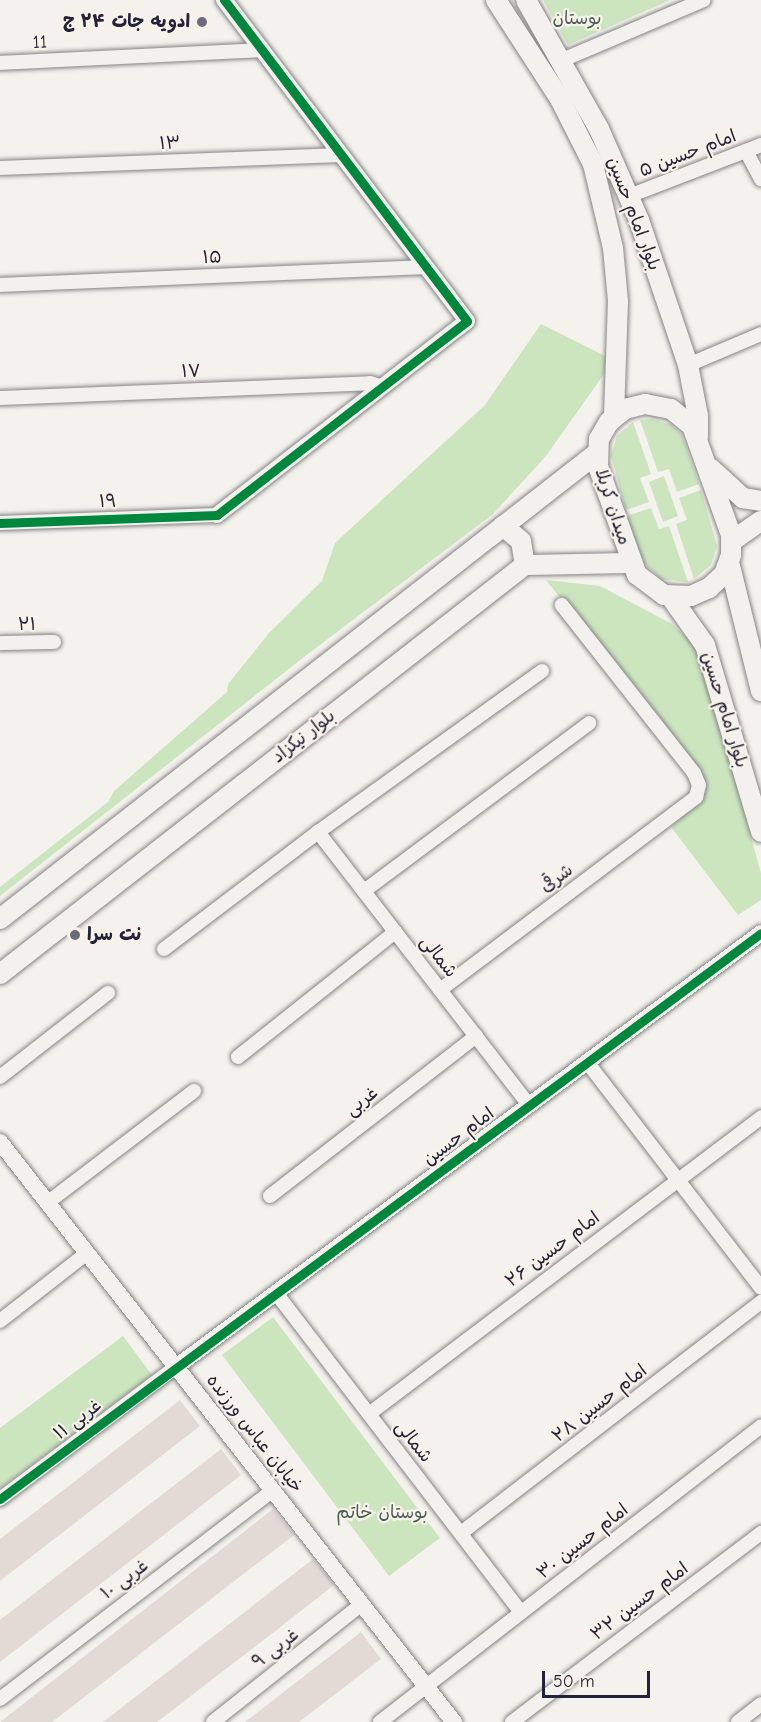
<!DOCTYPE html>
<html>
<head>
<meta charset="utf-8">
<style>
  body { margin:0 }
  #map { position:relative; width:761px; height:1722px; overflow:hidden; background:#f4f2ec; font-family:"Comic Neue","Playpen Sans Arabic",sans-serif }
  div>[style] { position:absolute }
  .green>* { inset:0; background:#cce5bf }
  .building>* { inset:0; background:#e3dad5 }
  .roads { filter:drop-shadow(0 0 2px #858486) drop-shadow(0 0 2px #858486) }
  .minor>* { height:14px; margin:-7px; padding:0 7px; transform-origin:7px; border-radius:7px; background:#f2f1ed }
  .tertiary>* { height:16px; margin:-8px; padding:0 8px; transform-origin:8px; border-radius:8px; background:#f2f1ed }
  .secondary>* { height:20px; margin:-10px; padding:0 10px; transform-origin:10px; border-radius:10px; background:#f2f1ed }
  .cycleway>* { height:9px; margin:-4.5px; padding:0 4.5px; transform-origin:4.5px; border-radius:4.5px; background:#00873e }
  .dots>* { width:16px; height:16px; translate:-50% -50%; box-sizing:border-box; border:3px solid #f7f3e8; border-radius:50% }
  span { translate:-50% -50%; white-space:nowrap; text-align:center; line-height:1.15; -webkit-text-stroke:4.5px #f7f3e8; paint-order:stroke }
  .park-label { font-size:18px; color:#4b5a58 }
  .poi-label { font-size:18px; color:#22223b; font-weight:700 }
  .right { translate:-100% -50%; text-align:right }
  .left { translate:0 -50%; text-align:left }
  .street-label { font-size:18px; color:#22223b }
  .scale { position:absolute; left:542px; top:1671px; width:108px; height:27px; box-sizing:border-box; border:3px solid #22223b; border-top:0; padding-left:8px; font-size:18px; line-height:21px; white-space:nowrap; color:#22223b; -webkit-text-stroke:4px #f7f3e8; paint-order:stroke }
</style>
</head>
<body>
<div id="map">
  <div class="green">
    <div style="clip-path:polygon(543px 0,670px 0,568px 45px)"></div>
    <div style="clip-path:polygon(541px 324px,607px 357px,604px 374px,546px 456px,493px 514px,304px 657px,0 896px,0 887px,108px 802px,114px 791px,227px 692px,228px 684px,269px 633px,322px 581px,335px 543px,485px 405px)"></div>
    <div style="clip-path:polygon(652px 419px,672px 425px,682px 435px,699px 484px,677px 492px,669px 469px,658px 472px,640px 420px)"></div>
    <div style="clip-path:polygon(633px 422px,651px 474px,640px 478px,649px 502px,626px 510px,611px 456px,617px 436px)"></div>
    <div style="clip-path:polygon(664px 476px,678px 516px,663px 522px,649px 482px)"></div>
    <div style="clip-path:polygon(701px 490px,717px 546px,711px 565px,694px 579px,676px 524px,687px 520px,679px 498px)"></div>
    <div style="clip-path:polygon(651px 508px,659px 529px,669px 526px,688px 582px,661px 579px,643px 562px,627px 516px)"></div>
    <div style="clip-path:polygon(546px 580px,600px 586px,672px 624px,698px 648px,761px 873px,761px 900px,738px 915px,671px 827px,704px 797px,705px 785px,701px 775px)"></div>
    <div style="clip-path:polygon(273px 1317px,440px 1538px,389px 1576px,222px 1355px)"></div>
    <div style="clip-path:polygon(123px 1336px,152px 1375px,0 1488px,0 1428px)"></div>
  </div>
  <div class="building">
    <div style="clip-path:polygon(180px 1400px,200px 1426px,0 1581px,0 1539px)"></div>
    <div style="clip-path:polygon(221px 1449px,241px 1475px,0 1662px,0 1620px)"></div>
    <div style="clip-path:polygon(273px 1509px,294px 1535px,52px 1722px,0 1722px)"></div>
    <div style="clip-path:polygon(313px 1559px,334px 1585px,274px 1632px,157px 1722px,103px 1722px)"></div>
    <div style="clip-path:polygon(361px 1632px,381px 1659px,299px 1722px,245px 1722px)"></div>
  </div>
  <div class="roads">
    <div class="minor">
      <div style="left:560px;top:61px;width:156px;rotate:-23deg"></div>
      <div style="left:0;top:63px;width:262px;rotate:-2.8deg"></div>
      <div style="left:746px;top:151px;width:32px;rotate:62deg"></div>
      <div style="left:0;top:168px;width:341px;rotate:-2.2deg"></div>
      <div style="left:629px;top:196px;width:142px;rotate:-21.1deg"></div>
      <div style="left:0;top:285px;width:426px;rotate:-2.4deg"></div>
      <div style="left:688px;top:365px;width:79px;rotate:-23deg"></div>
      <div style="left:0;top:398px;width:370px;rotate:-2.3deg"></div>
      <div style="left:370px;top:383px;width:13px;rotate:18deg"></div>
      <div style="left:0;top:523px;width:217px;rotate:-2.1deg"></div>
      <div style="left:0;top:643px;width:54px;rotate:-1.1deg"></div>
      <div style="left:318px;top:832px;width:345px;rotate:52.3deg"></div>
      <div style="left:364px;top:891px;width:281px;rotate:-36.7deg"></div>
      <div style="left:164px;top:949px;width:193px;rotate:-37.2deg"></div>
      <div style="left:318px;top:832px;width:276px;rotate:-35.7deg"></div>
      <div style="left:440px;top:990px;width:321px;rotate:-37deg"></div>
      <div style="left:696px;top:797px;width:12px;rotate:-76deg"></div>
      <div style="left:699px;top:785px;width:13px;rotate:-113deg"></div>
      <div style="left:694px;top:773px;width:214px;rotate:-128.2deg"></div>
      <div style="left:238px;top:1057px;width:201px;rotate:-38.5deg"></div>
      <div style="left:587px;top:1062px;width:285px;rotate:52.4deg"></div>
      <div style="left:0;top:1077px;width:137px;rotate:-37.9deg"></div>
      <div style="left:270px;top:1196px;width:261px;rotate:-37.8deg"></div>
      <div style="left:47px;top:1203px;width:185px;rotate:-37.3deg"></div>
      <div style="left:276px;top:1293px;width:402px;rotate:52.5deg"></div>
      <div style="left:0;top:1321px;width:110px;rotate:-38deg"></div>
      <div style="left:369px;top:1414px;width:492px;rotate:-37.1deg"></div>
      <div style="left:0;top:1499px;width:220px;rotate:-36.9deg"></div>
      <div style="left:461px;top:1533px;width:379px;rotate:-37.6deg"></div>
      <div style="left:0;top:1699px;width:344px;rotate:-37.4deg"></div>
      <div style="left:213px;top:1722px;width:190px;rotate:-38.4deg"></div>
      <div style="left:380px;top:1722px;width:482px;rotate:-37.8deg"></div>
      <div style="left:512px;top:1722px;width:313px;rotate:-37.2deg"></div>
      <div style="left:738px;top:1722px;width:29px;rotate:-38deg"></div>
    </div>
    <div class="tertiary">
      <div style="left:217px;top:515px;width:316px;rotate:-37.8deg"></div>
      <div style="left:467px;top:321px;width:403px;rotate:-127.1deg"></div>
      <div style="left:0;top:1142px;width:737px;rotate:51.95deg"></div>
      <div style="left:176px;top:1367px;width:728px;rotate:-36.57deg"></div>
    </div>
    <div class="secondary">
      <div style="left:496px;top:0;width:118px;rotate:57.1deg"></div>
      <div style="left:560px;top:99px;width:73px;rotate:63.1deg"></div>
      <div style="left:593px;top:164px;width:86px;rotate:76.6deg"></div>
      <div style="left:613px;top:248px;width:53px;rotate:84.6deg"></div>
      <div style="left:618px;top:301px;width:116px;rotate:92deg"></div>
      <div style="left:526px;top:0;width:148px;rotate:60.5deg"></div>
      <div style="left:599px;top:129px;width:99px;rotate:66.3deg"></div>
      <div style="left:639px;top:220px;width:153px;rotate:71.3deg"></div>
      <div style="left:688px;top:365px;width:52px;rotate:78.9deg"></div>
      <div style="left:698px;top:416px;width:21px;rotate:90deg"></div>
      <div style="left:645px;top:404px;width:26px;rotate:11deg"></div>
      <div style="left:671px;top:409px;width:27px;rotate:39deg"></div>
      <div style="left:692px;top:426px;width:116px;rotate:70.3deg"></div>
      <div style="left:731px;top:535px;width:20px;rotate:90deg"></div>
      <div style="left:731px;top:555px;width:20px;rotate:110deg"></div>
      <div style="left:724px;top:574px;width:21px;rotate:137deg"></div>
      <div style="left:709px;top:588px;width:20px;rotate:156deg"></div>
      <div style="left:691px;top:596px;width:27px;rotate:-178deg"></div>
      <div style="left:664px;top:595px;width:34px;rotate:-143deg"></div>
      <div style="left:637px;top:575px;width:116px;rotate:-109.7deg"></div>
      <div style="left:598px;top:466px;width:27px;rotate:-88deg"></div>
      <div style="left:599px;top:439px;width:20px;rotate:-60deg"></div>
      <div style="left:609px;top:422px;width:21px;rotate:-39deg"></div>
      <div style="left:625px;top:409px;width:21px;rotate:-14deg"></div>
      <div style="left:710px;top:468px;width:45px;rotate:42.3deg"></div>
      <div style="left:743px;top:498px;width:18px;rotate:9deg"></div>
      <div style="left:503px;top:526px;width:23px;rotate:40deg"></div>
      <div style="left:521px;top:541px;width:24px;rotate:81deg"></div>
      <div style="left:732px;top:541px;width:35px;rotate:-35deg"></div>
      <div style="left:729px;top:562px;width:133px;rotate:76.1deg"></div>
      <div style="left:670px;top:596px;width:60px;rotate:54.5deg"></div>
      <div style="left:705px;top:645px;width:195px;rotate:73.3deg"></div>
      <div style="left:0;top:919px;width:757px;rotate:-37.97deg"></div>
      <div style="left:0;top:974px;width:666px;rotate:-37.92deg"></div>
      <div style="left:525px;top:565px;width:106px;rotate:-1.1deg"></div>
    </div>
  </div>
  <div class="cycleway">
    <div style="left:0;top:523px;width:217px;rotate:-2.1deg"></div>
    <div style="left:217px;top:515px;width:316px;rotate:-37.8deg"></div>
    <div style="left:467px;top:321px;width:403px;rotate:-127.1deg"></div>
    <div style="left:0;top:1499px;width:948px;rotate:-36.64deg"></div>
  </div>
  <div class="dots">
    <div style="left:202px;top:22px;background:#6c6b79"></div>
    <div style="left:75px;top:935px;background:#6c6b79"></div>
  </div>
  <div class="park-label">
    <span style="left:577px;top:19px">بوستان</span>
    <span style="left:382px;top:1513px">بوستان خاتم</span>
  </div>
  <div class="poi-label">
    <span class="right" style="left:190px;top:22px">ادویه جات ۲۴ ج</span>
    <span class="left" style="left:87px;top:935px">نت سرا</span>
  </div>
  <div class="street-label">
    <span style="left:40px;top:43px;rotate:-3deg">11</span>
    <span style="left:170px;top:144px;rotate:-2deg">۱۳</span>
    <span style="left:688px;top:154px;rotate:-21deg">امام حسین ۵</span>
    <span style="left:633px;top:214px;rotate:69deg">بلوار امام حسین</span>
    <span style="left:212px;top:258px;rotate:-2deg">۱۵</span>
    <span style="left:191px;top:372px;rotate:-2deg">۱۷</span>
    <span style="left:108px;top:502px;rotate:-2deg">۱۹</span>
    <span style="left:612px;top:507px;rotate:72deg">میدان کربلا</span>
    <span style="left:27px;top:625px">۲۱</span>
    <span style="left:724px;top:710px;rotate:73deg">بلوار امام حسین</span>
    <span style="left:304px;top:737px;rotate:-38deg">بلوار نیکزاد</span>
    <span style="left:557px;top:879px;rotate:-37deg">شرقی</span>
    <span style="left:438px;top:957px;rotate:52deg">شمالی</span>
    <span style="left:362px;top:1102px;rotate:-38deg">غربی</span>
    <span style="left:459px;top:1137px;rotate:-37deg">امام حسین</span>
    <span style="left:553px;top:1250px;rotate:-37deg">امام حسین ۲۶</span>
    <span style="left:600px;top:1404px;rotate:-38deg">امام حسین ۲۸</span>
    <span style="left:78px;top:1420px;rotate:-37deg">غربی ۱۱</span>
    <span style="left:254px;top:1434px;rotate:52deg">خیابان عباس ورزنده</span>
    <span style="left:413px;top:1442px;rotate:52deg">شمالی</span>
    <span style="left:583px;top:1542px;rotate:-38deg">امام حسین ۳۰</span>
    <span style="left:125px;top:1580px;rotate:-37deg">غربی ۱۰</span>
    <span style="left:640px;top:1602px;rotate:-37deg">امام حسین ۳۲</span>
    <span style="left:276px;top:1649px;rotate:-38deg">غربی ۹</span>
  </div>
  <div class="scale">50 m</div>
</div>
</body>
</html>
